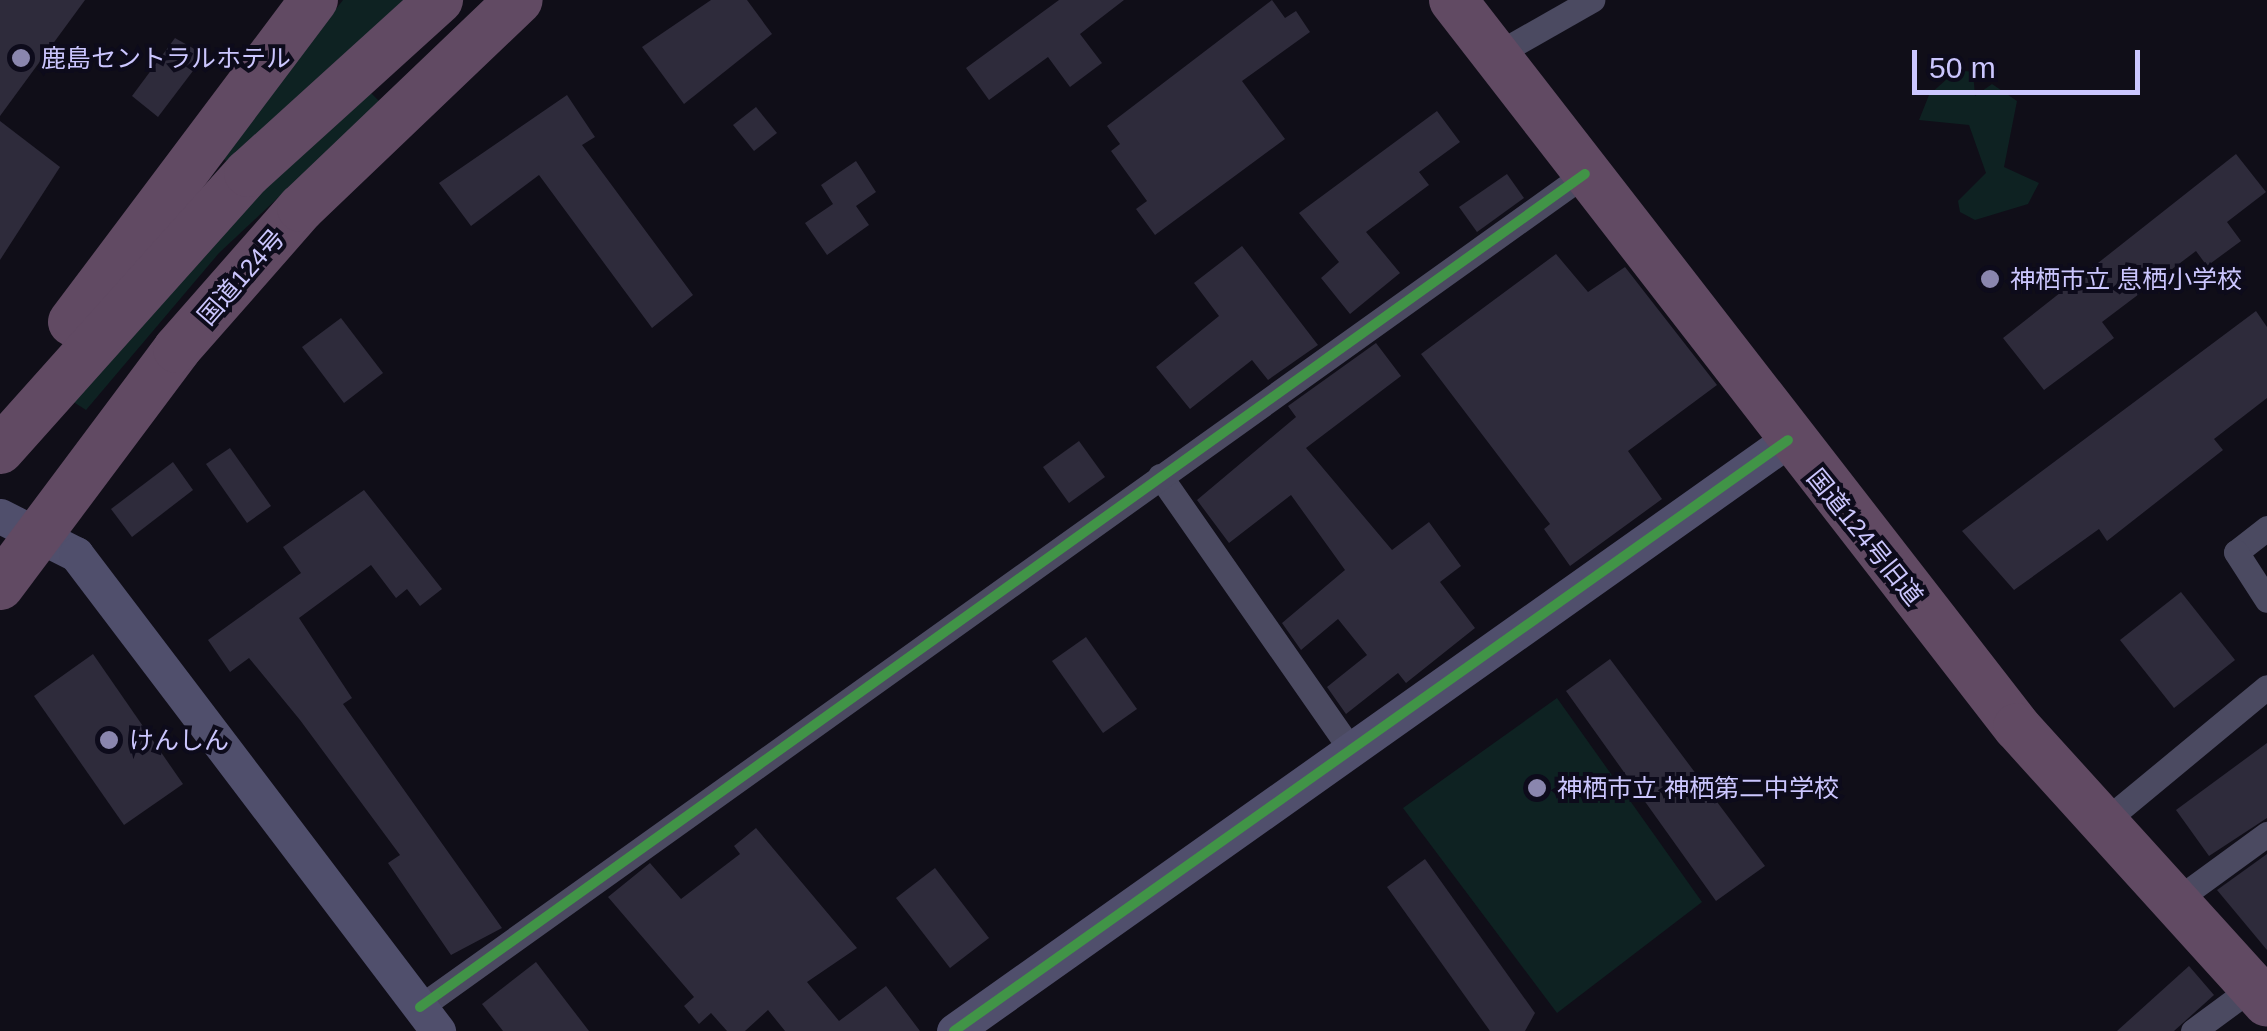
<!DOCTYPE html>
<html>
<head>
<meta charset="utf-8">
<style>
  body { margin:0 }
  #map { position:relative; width:2267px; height:1031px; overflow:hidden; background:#100e18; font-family:Helvetica,"Noto Sans JP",sans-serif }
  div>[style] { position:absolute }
  .green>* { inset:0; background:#0e2222 }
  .building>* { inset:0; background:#2e2b3b }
  .street>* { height:25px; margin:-12.5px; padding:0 12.5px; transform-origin:12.5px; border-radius:12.5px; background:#4b4a61 }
  .secondary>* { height:35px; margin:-17.5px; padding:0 17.5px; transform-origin:17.5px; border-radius:17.5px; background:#504f6c }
  .highway>* { height:48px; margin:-24px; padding:0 24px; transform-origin:24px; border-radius:24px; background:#614a63 }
  .cycleway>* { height:10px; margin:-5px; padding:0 5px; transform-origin:5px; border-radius:5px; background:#419447 }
  .dots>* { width:28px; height:28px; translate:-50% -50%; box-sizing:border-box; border:5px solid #0d0b1b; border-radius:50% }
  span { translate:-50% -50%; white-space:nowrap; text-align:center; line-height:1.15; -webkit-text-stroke:8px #0d0b1b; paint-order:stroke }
  .poi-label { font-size:25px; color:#cbc6fe }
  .left { translate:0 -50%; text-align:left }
  .street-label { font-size:25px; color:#cbc6fe }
  .scale { position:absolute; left:1912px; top:50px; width:228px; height:45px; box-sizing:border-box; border:5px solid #cbc6fe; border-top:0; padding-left:12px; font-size:30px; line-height:35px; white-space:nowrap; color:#cbc6fe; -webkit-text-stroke:8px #0d0b1b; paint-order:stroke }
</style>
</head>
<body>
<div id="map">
  <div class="green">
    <div style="clip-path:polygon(343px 0,409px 0,230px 164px,220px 156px)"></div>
    <div style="clip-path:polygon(1957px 70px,1973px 72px,1975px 96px,1992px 84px,2017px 101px,2004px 167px,2039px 183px,2028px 204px,1975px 220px,1960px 212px,1958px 201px,1986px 173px,1969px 125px,1919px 120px,1929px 95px)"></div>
    <div style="clip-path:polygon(368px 90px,380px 102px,219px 253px,86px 410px,72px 401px,220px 224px)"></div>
    <div style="clip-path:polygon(1557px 698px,1702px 902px,1557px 1013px,1403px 808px)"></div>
  </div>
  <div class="building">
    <div style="clip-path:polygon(0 0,85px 0,0 116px)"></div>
    <div style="clip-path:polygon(711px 0,747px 0,772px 34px,684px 104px,642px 47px)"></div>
    <div style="clip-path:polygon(1059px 0,1124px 0,1080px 34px,1102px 63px,1070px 87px,1048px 57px,989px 100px,966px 68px)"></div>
    <div style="clip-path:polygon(1272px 0,1285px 18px,1296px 11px,1310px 32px,1242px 81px,1285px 139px,1155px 235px,1136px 209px,1147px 201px,1111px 151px,1120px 144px,1107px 126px)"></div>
    <div style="clip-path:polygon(175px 38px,205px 55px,158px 117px,132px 96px)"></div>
    <div style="clip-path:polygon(567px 95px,595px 137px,582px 145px,693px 295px,652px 328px,539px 175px,471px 226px,439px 183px)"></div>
    <div style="clip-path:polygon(756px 107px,777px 133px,754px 151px,733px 125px)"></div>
    <div style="clip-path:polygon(1437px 111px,1460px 142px,1419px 172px,1429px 185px,1366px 232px,1400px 273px,1350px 314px,1321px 278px,1339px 262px,1299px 213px)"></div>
    <div style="clip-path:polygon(0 121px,60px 167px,0 260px)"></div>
    <div style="clip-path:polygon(2236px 154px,2266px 192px,2227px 222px,2241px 241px,2207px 266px,2196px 251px,2102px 322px,2114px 338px,2044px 390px,2003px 338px)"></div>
    <div style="clip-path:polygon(856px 161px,876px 192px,856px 206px,869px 225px,827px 255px,805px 223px,833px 204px,821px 185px)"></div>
    <div style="clip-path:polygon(1507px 174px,1524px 198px,1477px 232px,1459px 207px)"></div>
    <div style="clip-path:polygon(1242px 246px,1318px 345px,1268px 380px,1252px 360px,1190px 409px,1156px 367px,1219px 316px,1194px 283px)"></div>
    <div style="clip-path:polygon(1556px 254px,1588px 292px,1625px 267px,1717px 385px,1628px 451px,1662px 499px,1570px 566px,1544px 529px,1550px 524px,1421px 354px)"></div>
    <div style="clip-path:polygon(2256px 311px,2267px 327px,2267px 398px,2214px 439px,2223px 450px,2107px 541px,2099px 529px,2014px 590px,1962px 531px)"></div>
    <div style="clip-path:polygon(341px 318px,383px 373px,344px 403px,302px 347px)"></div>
    <div style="clip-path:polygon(1376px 343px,1401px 376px,1306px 448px,1392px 550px,1429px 522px,1461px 566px,1440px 582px,1475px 628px,1406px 683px,1398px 673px,1346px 714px,1327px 687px,1367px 655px,1338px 619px,1301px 650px,1282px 623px,1345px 570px,1291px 495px,1229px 543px,1197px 500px,1296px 417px,1288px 406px)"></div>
    <div style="clip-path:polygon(1079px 441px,1105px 477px,1069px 503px,1043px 467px)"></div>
    <div style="clip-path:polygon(230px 448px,271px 506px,247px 523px,206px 464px)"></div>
    <div style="clip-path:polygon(173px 462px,193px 490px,132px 537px,111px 509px)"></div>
    <div style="clip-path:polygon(364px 490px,442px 589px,420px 606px,407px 589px,396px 598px,371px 565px,299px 618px,352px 698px,343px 704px,502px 928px,451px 955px,388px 863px,400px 855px,300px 720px,249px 658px,230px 672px,208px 640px,301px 573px,283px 547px)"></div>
    <div style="clip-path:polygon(2181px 592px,2235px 660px,2174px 708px,2120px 640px)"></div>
    <div style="clip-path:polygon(1086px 637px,1137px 709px,1103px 733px,1052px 661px)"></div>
    <div style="clip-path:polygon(93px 654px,183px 784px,124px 825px,34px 696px)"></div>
    <div style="clip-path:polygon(1610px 659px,1765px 866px,1716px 901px,1566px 691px)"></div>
    <div style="clip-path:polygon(2267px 743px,2267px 818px,2209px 856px,2176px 810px)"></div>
    <div style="clip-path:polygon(756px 828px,857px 948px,807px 982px,839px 1021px,886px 986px,920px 1031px,785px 1031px,768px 1010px,745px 1031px,727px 1031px,711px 1013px,699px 1024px,684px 1006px,694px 997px,608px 897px,650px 863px,681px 899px,740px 854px,734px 846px)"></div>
    <div style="clip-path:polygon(2267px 854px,2267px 950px,2217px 890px)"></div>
    <div style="clip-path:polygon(1425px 859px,1535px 1013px,1525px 1031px,1490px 1031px,1387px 887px)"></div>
    <div style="clip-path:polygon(935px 868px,989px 938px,950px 968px,896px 898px)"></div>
    <div style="clip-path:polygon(536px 962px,589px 1031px,503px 1031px,482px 1004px)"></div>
    <div style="clip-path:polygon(2189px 966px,2214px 995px,2174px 1031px,2117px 1031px)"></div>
  </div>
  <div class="street">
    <div style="left:1495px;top:55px;width:112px;rotate:-29.6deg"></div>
    <div style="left:1160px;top:476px;width:330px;rotate:55.1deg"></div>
    <div style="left:2267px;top:528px;width:39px;rotate:142deg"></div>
    <div style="left:2236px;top:552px;width:57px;rotate:57.1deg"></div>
    <div style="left:2105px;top:821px;width:210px;rotate:-39.6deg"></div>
    <div style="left:2175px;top:901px;width:114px;rotate:-36.1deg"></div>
    <div style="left:420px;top:1007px;width:1432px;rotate:-35.57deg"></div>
    <div style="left:2193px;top:1031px;width:74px;rotate:-36.3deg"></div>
  </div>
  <div class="secondary">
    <div style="left:0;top:516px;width:85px;rotate:26.6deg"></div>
    <div style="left:76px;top:554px;width:599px;rotate:52.8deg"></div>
    <div style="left:954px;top:1031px;width:1022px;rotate:-35.32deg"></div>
  </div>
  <div class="highway">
    <div style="left:1453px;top:0;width:920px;rotate:52.2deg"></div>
    <div style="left:2017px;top:727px;width:372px;rotate:47.8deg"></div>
    <div style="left:72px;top:322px;width:403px;rotate:-53.1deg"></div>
    <div style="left:0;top:450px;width:372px;rotate:-48.2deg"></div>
    <div style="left:248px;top:173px;width:258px;rotate:-42.2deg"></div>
    <div style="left:0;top:586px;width:296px;rotate:-53.2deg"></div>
    <div style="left:177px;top:349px;width:188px;rotate:-48.7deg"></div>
    <div style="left:301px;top:208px;width:301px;rotate:-43.7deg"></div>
  </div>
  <div class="cycleway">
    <div style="left:420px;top:1007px;width:1432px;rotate:-35.57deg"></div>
    <div style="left:954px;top:1031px;width:1022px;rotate:-35.32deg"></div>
  </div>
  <div class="dots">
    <div style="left:21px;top:58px;background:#8a86ae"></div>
    <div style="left:1990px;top:279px;background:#8a86ae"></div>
    <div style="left:109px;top:740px;background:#8a86ae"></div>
    <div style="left:1537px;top:788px;background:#8a86ae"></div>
  </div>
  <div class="poi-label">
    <span class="left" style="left:41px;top:58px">鹿島セントラルホテル</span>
    <span class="left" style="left:2010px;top:279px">神栖市立 息栖小学校</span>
    <span class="left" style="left:129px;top:740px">けんしん</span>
    <span class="left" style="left:1557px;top:788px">神栖市立 神栖第二中学校</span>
  </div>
  <div class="street-label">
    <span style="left:241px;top:277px;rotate:-49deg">国道124号</span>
    <span style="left:1865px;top:537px;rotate:51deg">国道124号旧道</span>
  </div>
  <div class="scale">50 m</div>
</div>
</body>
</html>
